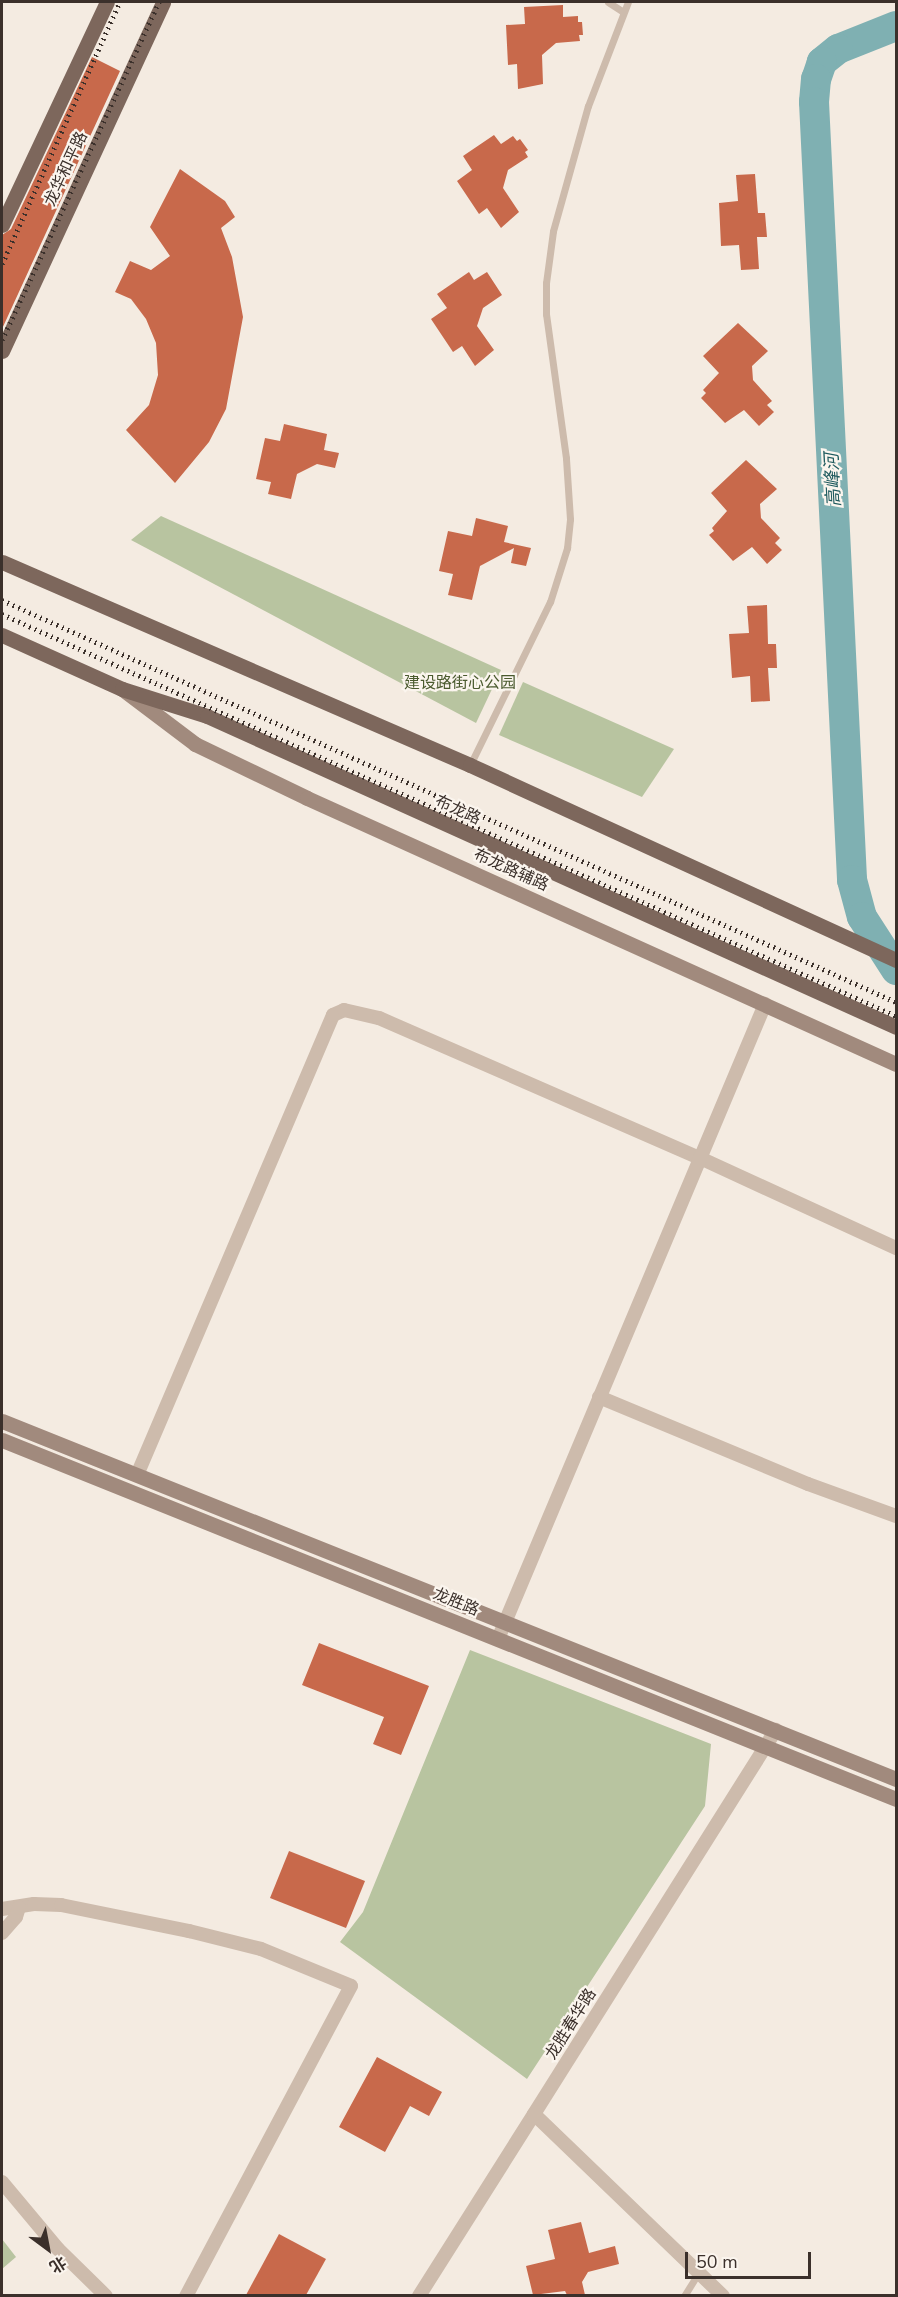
<!DOCTYPE html>
<html>
<head>
<meta charset="utf-8">
<style>
  body { margin:0 }
  #map { position:relative; width:898px; height:2297px; overflow:hidden; background:#f4ebe1; font-family:"Nunito Sans","Noto Sans SC",sans-serif }
  div>[style] { position:absolute }
  .green>* { inset:0; background:#b8c4a0 }
  .river>* { height:30px; margin:-15px; padding:0 15px; transform-origin:15px; border-radius:15px; background:#7fb0b2 }
  .building>* { inset:0; background:#c8694b }
  .service>* { height:7px; margin:-3.5px; padding:0 3.5px; transform-origin:3.5px; border-radius:3.5px; background:#cdbbac }
  .minor>* { height:14px; margin:-7px; padding:0 7px; transform-origin:7px; border-radius:7px; background:#cdbbac }
  .secondary>* { height:15px; margin:-7.5px; padding:0 7.5px; transform-origin:7.5px; border-radius:7.5px; background:#a18a7d }
  .primary>* { height:15px; margin:-7.5px; padding:0 7.5px; transform-origin:7.5px; border-radius:7.5px; background:#7d675c }
  .rail>* { height:4.5px; margin-top:-2.25px; transform-origin:0; background:repeating-linear-gradient(90deg,#3b302b 0 1.5px,transparent 0 6px) }
  span { translate:-50% -50%; white-space:nowrap; text-align:center; line-height:1.15; -webkit-text-stroke:4.5px #fbf5ee; paint-order:stroke }
  .street-label { font-size:16px; color:#3b302b }
  .park-label { font-size:16px; color:#4a5a2e }
  .water-label { font-size:18px; color:#1f5a5e; font-style:italic }
  .frame { position:absolute; inset:0; border:3px solid #3b302b; pointer-events:none }
  .north { position:absolute; left:18px; top:2219px; width:60px; height:60px; -webkit-text-stroke:4px #fbf5ee; paint-order:stroke; rotate:148deg; font-size:16px; font-weight:700; line-height:24px; text-align:center; color:#3b302b }
  .north::after { content:''; display:block; margin:auto; width:21px; height:27px; background:#3b302b; clip-path:polygon(50% 0,100% 100%,50% 72%,0 100%) }
  .scale { position:absolute; left:685px; top:2252px; width:126px; height:27px; box-sizing:border-box; border:3px solid #3b302b; border-top:0; padding-left:8px; font-size:18px; line-height:21px; white-space:nowrap; color:#3b302b; -webkit-text-stroke:4px #fbf5ee; paint-order:stroke }
</style>
</head>
<body>
<div id="map">
  <div class="green">
    <div style="clip-path:polygon(161px 516px,501px 670px,476px 723px,131px 540px)"></div>
    <div style="clip-path:polygon(523px 682px,674px 749px,642px 797px,499px 735px)"></div>
    <div style="clip-path:polygon(470px 1650px,711px 1744px,705px 1806px,527px 2079px,340px 1942px,363px 1912px)"></div>
    <div style="clip-path:polygon(2px 2239px,16px 2257px,2px 2269px)"></div>
  </div>
  <div class="river">
    <div style="left:896px;top:26px;width:62px;rotate:158.4deg"></div>
    <div style="left:838px;top:49px;width:21px;rotate:141deg"></div>
    <div style="left:822px;top:62px;width:18px;rotate:109deg"></div>
    <div style="left:816px;top:79px;width:23px;rotate:95deg"></div>
    <div style="left:814px;top:102px;width:779px;rotate:87.2deg"></div>
    <div style="left:852px;top:880px;width:38px;rotate:75deg"></div>
    <div style="left:862px;top:917px;width:63px;rotate:57.3deg"></div>
  </div>
  <div class="building">
    <div style="clip-path:polygon(563px 5px,563px 17px,578px 16px,578px 22px,582px 22px,583px 35px,579px 35px,580px 41px,556px 43px,542px 55px,543px 84px,518px 89px,517px 64px,508px 65px,506px 25px,525px 24px,524px 7px)"></div>
    <div style="clip-path:polygon(92px 57px,120px 71px,2px 329px,2px 235px,11px 229px)"></div>
    <div style="clip-path:polygon(494px 135px,501px 144px,513px 136px,517px 141px,520px 139px,528px 150px,525px 152px,528px 157px,508px 170px,503px 188px,519px 212px,501px 228px,487px 208px,479px 214px,457px 181px,472px 170px,463px 156px)"></div>
    <div style="clip-path:polygon(180px 169px,225px 201px,235px 217px,221px 228px,232px 257px,243px 317px,226px 409px,209px 442px,175px 483px,126px 430px,149px 405px,158px 375px,156px 343px,146px 319px,131px 299px,115px 292px,130px 261px,151px 270px,170px 256px,150px 227px)"></div>
    <div style="clip-path:polygon(755px 174px,758px 213px,765px 213px,767px 237px,757px 237px,759px 269px,741px 270px,739px 245px,721px 246px,719px 203px,738px 201px,736px 175px)"></div>
    <div style="clip-path:polygon(469px 272px,474px 280px,487px 272px,502px 295px,483px 308px,477px 326px,494px 350px,475px 366px,462px 346px,453px 352px,431px 319px,447px 308px,437px 294px)"></div>
    <div style="clip-path:polygon(738px 323px,768px 351px,752px 366px,753px 380px,772px 401px,767px 405px,774px 412px,759px 426px,744px 410px,725px 423px,701px 398px,706px 393px,703px 390px,719px 373px,703px 356px)"></div>
    <div style="clip-path:polygon(284px 424px,327px 434px,324px 450px,339px 453px,335px 468px,317px 464px,297px 474px,291px 499px,268px 494px,271px 482px,256px 479px,265px 438px,280px 441px)"></div>
    <div style="clip-path:polygon(746px 460px,777px 489px,760px 504px,761px 518px,780px 538px,775px 543px,782px 550px,767px 564px,752px 547px,733px 561px,709px 535px,714px 531px,712px 528px,727px 511px,711px 493px)"></div>
    <div style="clip-path:polygon(476px 518px,508px 526px,504px 542px,531px 548px,526px 566px,511px 563px,514px 548px,480px 566px,472px 600px,448px 595px,453px 574px,439px 571px,448px 531px,472px 536px)"></div>
    <div style="clip-path:polygon(767px 605px,768px 644px,776px 644px,777px 668px,768px 668px,770px 701px,751px 702px,750px 676px,732px 678px,729px 634px,749px 633px,747px 606px)"></div>
    <div style="clip-path:polygon(319px 1643px,429px 1686px,401px 1755px,373px 1744px,384px 1717px,302px 1685px)"></div>
    <div style="clip-path:polygon(289px 1851px,365px 1881px,346px 1928px,270px 1898px)"></div>
    <div style="clip-path:polygon(377px 2057px,442px 2092px,429px 2116px,410px 2106px,385px 2152px,339px 2127px)"></div>
    <div style="clip-path:polygon(581px 2222px,589px 2253px,615px 2246px,619px 2264px,588px 2272px,582px 2282px,585px 2295px,567px 2295px,565px 2291px,533px 2295px,526px 2266px,555px 2259px,548px 2230px)"></div>
    <div style="clip-path:polygon(279px 2234px,326px 2259px,306px 2295px,246px 2295px)"></div>
  </div>
  <div class="service">
    <div style="left:608px;top:2px;width:17px;rotate:33deg"></div>
    <div style="left:470px;top:765px;width:182px;rotate:-63.9deg"></div>
    <div style="left:550px;top:602px;width:57px;rotate:-72.5deg"></div>
    <div style="left:567px;top:548px;width:29px;rotate:-84deg"></div>
    <div style="left:570px;top:519px;width:61px;rotate:-93.8deg"></div>
    <div style="left:566px;top:458px;width:145px;rotate:-97.9deg"></div>
    <div style="left:546px;top:314px;width:31px;rotate:-90deg"></div>
    <div style="left:546px;top:283px;width:52px;rotate:-82.3deg"></div>
    <div style="left:553px;top:231px;width:130px;rotate:-74.4deg"></div>
    <div style="left:588px;top:106px;width:111px;rotate:-69deg"></div>
    <div style="left:684px;top:2296px;width:28px;rotate:-58deg"></div>
  </div>
  <div class="minor">
    <div style="left:599px;top:1397px;width:226px;rotate:22.6deg"></div>
    <div style="left:808px;top:1484px;width:94px;rotate:20deg"></div>
    <div style="left:137px;top:1475px;width:500px;rotate:-66.92deg"></div>
    <div style="left:333px;top:1015px;width:12px;rotate:-24deg"></div>
    <div style="left:344px;top:1010px;width:36px;rotate:13deg"></div>
    <div style="left:379px;top:1018px;width:350px;rotate:23.6deg"></div>
    <div style="left:700px;top:1158px;width:216px;rotate:24.7deg"></div>
    <div style="left:498px;top:1639px;width:689px;rotate:-67.19deg"></div>
    <div style="left:2px;top:1909px;width:32px;rotate:-9deg"></div>
    <div style="left:34px;top:1904px;width:27px;rotate:2deg"></div>
    <div style="left:61px;top:1905px;width:131px;rotate:11.5deg"></div>
    <div style="left:189px;top:1931px;width:74px;rotate:14deg"></div>
    <div style="left:261px;top:1949px;width:97px;rotate:22.3deg"></div>
    <div style="left:351px;top:1986px;width:351px;rotate:118deg"></div>
    <div style="left:2px;top:1933px;width:21px;rotate:-49deg"></div>
    <div style="left:16px;top:1917px;width:10px;rotate:-73deg"></div>
    <div style="left:2px;top:2182px;width:87px;rotate:50.1deg"></div>
    <div style="left:58px;top:2249px;width:67px;rotate:44.4deg"></div>
    <div style="left:419px;top:2296px;width:215px;rotate:-57.7deg"></div>
    <div style="left:723px;top:2296px;width:262px;rotate:-136.1deg"></div>
    <div style="left:534px;top:2114px;width:454px;rotate:-57.8deg"></div>
  </div>
  <div class="secondary">
    <div style="left:125px;top:691px;width:88px;rotate:37.1deg"></div>
    <div style="left:195px;top:744px;width:124px;rotate:25.7deg"></div>
    <div style="left:307px;top:798px;width:646px;rotate:24.3deg"></div>
    <div style="left:2px;top:1421px;width:963px;rotate:21.82deg"></div>
    <div style="left:2px;top:1440px;width:963px;rotate:21.88deg"></div>
  </div>
  <div class="primary">
    <div style="left:2px;top:225px;width:246px;rotate:-64.8deg"></div>
    <div style="left:2px;top:351px;width:384px;rotate:-65.2deg"></div>
    <div style="left:2px;top:562px;width:510px;rotate:23.45deg"></div>
    <div style="left:470px;top:765px;width:469px;rotate:24.6deg"></div>
    <div style="left:2px;top:635px;width:132px;rotate:24.2deg"></div>
    <div style="left:122px;top:689px;width:89px;rotate:17.6deg"></div>
    <div style="left:207px;top:716px;width:756px;rotate:24.29deg"></div>
  </div>
  <div class="rail">
    <div style="left:2px;top:264px;width:287px;rotate:-65.8deg"></div>
    <div style="left:2px;top:340px;width:373px;rotate:-65.1deg"></div>
    <div style="left:2px;top:600px;width:980px;rotate:24.21deg"></div>
    <div style="left:2px;top:614px;width:980px;rotate:24.21deg"></div>
  </div>
  <div class="street-label">
    <span style="left:66px;top:169px;rotate:-65deg">龙华和平路</span>
    <span style="left:458px;top:810px;rotate:24deg">布龙路</span>
    <span style="left:511px;top:870px;rotate:24deg">布龙路辅路</span>
    <span style="left:456px;top:1602px;rotate:22deg">龙胜路</span>
    <span style="left:571px;top:2024px;rotate:-58deg">龙胜春华路</span>
  </div>
  <div class="park-label">
    <span style="left:460px;top:683px">建设路街心公园</span>
  </div>
  <div class="water-label">
    <span style="left:833px;top:480px;rotate:-93deg">高峰河</span>
  </div>
  <div class="frame"></div>
  <div class="north">北</div>
  <div class="scale">50 m</div>
</div>
</body>
</html>
